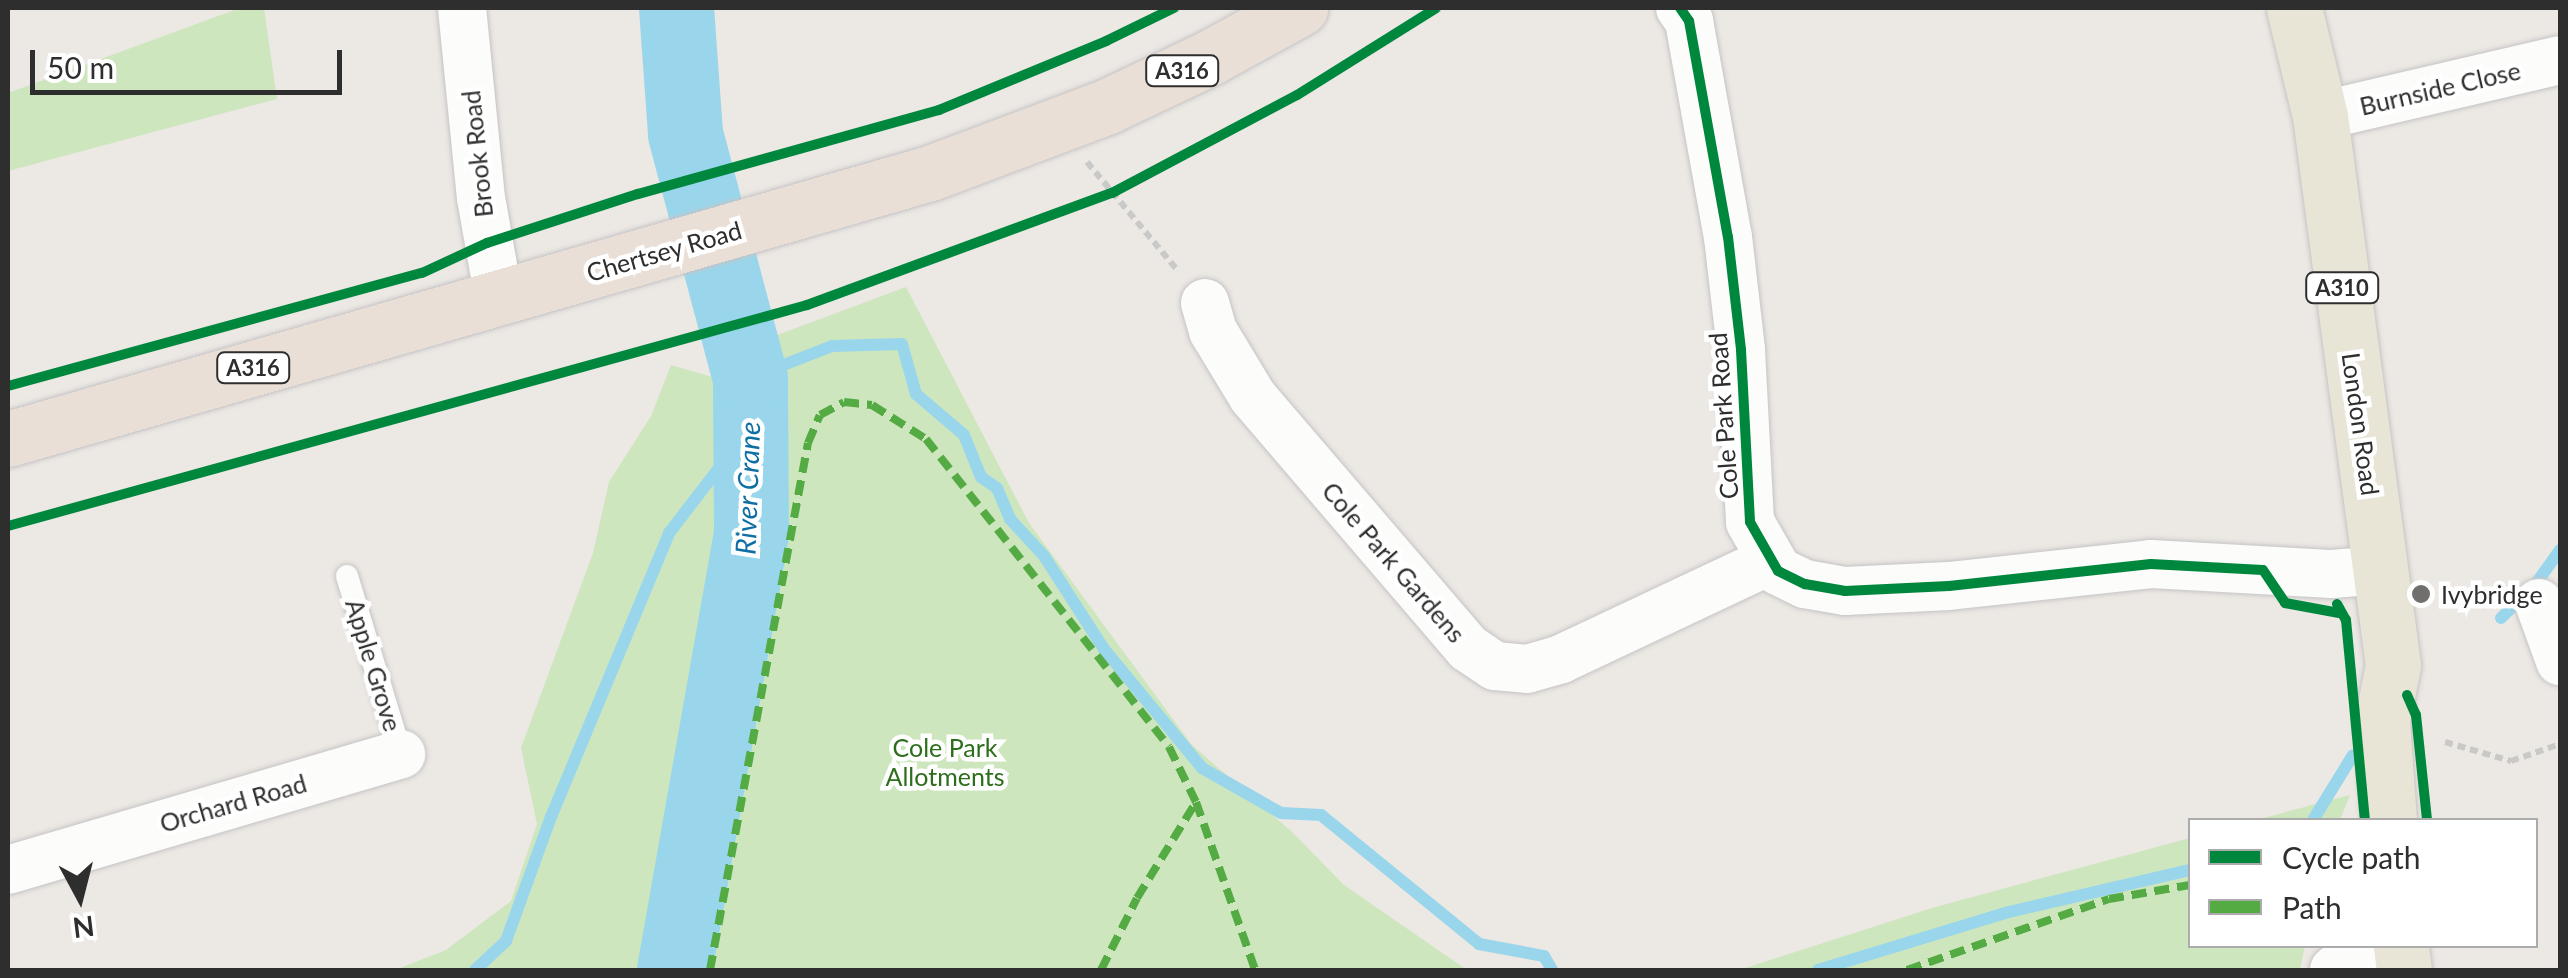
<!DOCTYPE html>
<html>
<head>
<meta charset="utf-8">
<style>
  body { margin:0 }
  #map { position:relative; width:2568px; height:978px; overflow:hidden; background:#ece8e4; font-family:Lato,sans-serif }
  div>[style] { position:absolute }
  .green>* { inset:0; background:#cee6be }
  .stream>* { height:12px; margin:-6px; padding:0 6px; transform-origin:6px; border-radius:6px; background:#99d6ec }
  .river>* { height:75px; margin:-37.5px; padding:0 37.5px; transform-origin:37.5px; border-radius:37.5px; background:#99d6ec }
  .path>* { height:6px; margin-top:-3px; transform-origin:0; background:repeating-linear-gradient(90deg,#c9c9c8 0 8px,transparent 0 13px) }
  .roads { filter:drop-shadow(0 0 2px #c5c4c5) drop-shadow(0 0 2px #c5c4c5) }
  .lane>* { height:22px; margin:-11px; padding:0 11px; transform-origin:11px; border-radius:11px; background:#fcfcfb }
  .street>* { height:48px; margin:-24px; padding:0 24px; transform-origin:24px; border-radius:24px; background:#fcfcfb }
  .primary>* { height:55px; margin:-27.5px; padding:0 27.5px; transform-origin:27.5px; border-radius:27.5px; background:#e8e4d6 }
  .highway>* { height:55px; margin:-27.5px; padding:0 27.5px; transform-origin:27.5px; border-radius:27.5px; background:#eadfd6 }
  .quiet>* { height:8px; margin-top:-4px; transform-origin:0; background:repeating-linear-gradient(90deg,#54ab44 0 15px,transparent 0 23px) }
  .cycleway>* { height:10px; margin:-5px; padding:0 5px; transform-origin:5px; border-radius:5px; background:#00873e }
  .dots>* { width:28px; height:28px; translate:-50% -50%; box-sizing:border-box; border:5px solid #fff; border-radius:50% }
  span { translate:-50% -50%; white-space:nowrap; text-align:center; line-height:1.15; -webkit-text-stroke:9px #fff; paint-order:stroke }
  .shield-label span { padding:2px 8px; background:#fff; border:2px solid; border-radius:8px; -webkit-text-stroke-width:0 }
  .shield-label { font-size:22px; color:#2e2e2e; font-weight:700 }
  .street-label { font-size:25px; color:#2e2e2e }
  .poi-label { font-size:25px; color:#2e2e2e }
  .left { translate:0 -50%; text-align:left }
  .park-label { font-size:25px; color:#2c6e1b }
  .water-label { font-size:28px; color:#0d6fa3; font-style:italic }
  .frame { position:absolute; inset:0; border:10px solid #2e2e2e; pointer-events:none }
  .legend { position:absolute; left:2188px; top:818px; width:350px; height:130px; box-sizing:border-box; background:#fff; border:2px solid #ababab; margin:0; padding:12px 18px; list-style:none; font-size:30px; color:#2e2e2e }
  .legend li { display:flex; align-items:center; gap:20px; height:50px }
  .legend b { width:50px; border:2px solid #ababab }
  .north { position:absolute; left:30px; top:848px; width:100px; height:100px; -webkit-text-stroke:8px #fff; paint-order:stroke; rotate:173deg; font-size:28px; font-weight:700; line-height:40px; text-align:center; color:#2e2e2e }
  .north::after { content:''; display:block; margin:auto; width:35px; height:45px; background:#2e2e2e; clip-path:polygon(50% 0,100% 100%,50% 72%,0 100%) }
  .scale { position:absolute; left:30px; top:50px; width:312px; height:45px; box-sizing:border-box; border:5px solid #2e2e2e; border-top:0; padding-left:12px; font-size:30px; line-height:35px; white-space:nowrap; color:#2e2e2e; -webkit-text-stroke:8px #fff; paint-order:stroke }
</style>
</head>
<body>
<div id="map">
  <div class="green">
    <div style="clip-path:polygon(240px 8px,264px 8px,277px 99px,8px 171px,8px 93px)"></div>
    <div style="clip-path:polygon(906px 287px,1029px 523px,1192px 745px,1292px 832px,1344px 885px,1467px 970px,697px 970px,770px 535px,675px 836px,650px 970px,395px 970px,446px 950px,511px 901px,537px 824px,521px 748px,593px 553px,609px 482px,651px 416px,671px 365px,771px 394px,769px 338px)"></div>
    <div style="clip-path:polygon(2350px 795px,2340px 820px,2256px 820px,2323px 802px)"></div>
    <div style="clip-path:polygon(2190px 838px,2190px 946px,2305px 946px,2300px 970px,1739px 970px,1932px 908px)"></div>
  </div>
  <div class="stream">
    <div style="left:750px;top:378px;width:88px;rotate:-21.3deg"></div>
    <div style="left:832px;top:346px;width:70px;rotate:-1.6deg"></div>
    <div style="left:902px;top:344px;width:52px;rotate:74.4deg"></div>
    <div style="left:916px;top:394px;width:63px;rotate:40.5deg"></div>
    <div style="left:964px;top:435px;width:45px;rotate:68deg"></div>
    <div style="left:981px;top:477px;width:19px;rotate:35deg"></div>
    <div style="left:997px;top:488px;width:34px;rotate:67deg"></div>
    <div style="left:1010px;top:519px;width:50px;rotate:47.4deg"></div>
    <div style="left:1044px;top:556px;width:111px;rotate:57.2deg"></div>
    <div style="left:1104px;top:649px;width:154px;rotate:50.5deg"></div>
    <div style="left:1202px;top:768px;width:91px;rotate:29.7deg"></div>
    <div style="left:1281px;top:813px;width:40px;rotate:2.9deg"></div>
    <div style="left:1321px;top:815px;width:204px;rotate:39.2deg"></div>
    <div style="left:1479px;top:944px;width:66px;rotate:10.5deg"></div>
    <div style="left:1544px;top:956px;width:16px;rotate:60deg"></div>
    <div style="left:2501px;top:618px;width:47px;rotate:-44.1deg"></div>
    <div style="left:2535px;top:585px;width:43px;rotate:-54.5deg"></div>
    <div style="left:2313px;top:820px;width:76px;rotate:-58.4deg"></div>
    <div style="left:475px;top:970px;width:42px;rotate:-43.1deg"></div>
    <div style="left:506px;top:941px;width:132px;rotate:-70.1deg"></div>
    <div style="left:551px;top:817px;width:308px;rotate:-67.4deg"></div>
    <div style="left:669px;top:533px;width:82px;rotate:-52.4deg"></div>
    <div style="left:719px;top:468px;width:37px;rotate:-33deg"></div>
    <div style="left:1818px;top:970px;width:200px;rotate:-16.9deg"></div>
    <div style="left:2009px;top:912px;width:186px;rotate:-13.1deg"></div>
  </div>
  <div class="river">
    <div style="left:674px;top:970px;width:445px;rotate:-80deg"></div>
    <div style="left:751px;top:532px;width:154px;rotate:-90.4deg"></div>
    <div style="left:750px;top:378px;width:253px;rotate:-104.9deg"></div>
    <div style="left:685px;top:133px;width:125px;rotate:-94.1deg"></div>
  </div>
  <div class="path">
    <div style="left:1087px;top:162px;width:142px;rotate:50.1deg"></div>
    <div style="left:2445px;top:742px;width:69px;rotate:16.1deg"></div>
    <div style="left:2511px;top:761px;width:52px;rotate:-19.1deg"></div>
  </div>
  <div class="roads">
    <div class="lane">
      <div style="left:347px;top:576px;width:186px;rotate:73.1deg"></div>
    </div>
    <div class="street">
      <div style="left:462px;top:8px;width:191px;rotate:84.3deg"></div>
      <div style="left:481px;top:198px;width:103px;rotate:79.9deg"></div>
      <div style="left:1680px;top:8px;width:16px;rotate:55deg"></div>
      <div style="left:1689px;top:21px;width:219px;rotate:79.8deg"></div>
      <div style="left:1728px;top:237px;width:114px;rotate:83.4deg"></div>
      <div style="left:1741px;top:350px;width:172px;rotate:87deg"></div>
      <div style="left:1750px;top:522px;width:56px;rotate:60.3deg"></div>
      <div style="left:1778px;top:571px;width:30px;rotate:26deg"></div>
      <div style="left:1805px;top:584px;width:41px;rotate:9.9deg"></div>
      <div style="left:1845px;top:591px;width:104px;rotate:-2.8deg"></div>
      <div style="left:1949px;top:586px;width:203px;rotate:-6.2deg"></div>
      <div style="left:2151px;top:564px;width:181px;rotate:3.2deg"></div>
      <div style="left:2332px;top:574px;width:49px;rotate:-4.7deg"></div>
      <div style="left:2320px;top:116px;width:246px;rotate:-13.1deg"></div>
      <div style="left:1205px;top:303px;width:29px;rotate:74deg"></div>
      <div style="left:1213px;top:331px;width:77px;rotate:58.8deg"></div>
      <div style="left:1253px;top:397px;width:330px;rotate:49.4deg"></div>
      <div style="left:1468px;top:648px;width:32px;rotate:34deg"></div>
      <div style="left:1495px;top:666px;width:32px;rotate:5deg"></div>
      <div style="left:1527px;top:669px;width:35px;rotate:-16deg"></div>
      <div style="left:1561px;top:659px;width:230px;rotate:-25.2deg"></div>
      <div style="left:2539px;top:603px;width:62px;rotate:70.1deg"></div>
      <div style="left:8px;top:870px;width:410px;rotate:-16.4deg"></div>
      <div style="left:2334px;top:970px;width:40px;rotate:-37deg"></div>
    </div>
    <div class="primary">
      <div style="left:2294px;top:8px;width:111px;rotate:76.5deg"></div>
      <div style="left:2320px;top:116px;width:554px;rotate:82.43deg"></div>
      <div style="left:2393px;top:665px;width:57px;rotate:101.1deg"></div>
      <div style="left:2382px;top:721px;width:99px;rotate:86deg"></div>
      <div style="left:2401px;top:946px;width:24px;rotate:83deg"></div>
    </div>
    <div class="highway">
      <div style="left:8px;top:439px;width:960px;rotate:-16.09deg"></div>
      <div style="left:930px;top:173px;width:190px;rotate:-20.6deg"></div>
      <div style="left:1108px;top:106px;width:114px;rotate:-25.4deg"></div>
      <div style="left:1211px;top:57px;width:102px;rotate:-28.8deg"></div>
    </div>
  </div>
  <div class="quiet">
    <div style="left:710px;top:970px;width:536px;rotate:-79.47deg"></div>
    <div style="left:808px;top:443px;width:30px;rotate:-67deg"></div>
    <div style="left:820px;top:415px;width:27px;rotate:-28deg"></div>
    <div style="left:844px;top:402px;width:28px;rotate:6deg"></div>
    <div style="left:872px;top:405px;width:64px;rotate:32.2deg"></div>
    <div style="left:926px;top:439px;width:392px;rotate:51.7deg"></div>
    <div style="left:1169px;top:747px;width:61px;rotate:63.9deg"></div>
    <div style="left:1196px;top:802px;width:178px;rotate:70.6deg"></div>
    <div style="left:1101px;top:970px;width:80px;rotate:-63.4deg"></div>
    <div style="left:1137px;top:898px;width:113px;rotate:-58.4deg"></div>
    <div style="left:1907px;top:970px;width:214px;rotate:-19.4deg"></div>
    <div style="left:2109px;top:899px;width:82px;rotate:-9.8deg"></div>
  </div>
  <div class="cycleway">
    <div style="left:1680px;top:8px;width:16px;rotate:55deg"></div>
    <div style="left:1689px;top:21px;width:219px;rotate:79.8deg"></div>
    <div style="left:1728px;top:237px;width:114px;rotate:83.4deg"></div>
    <div style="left:1741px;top:350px;width:172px;rotate:87deg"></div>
    <div style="left:1750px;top:522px;width:56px;rotate:60.3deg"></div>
    <div style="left:1778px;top:571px;width:30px;rotate:26deg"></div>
    <div style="left:1805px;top:584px;width:41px;rotate:9.9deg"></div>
    <div style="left:1845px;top:591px;width:104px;rotate:-2.8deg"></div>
    <div style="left:1949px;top:586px;width:203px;rotate:-6.2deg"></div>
    <div style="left:2151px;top:564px;width:112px;rotate:3.1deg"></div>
    <div style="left:2263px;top:570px;width:40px;rotate:56deg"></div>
    <div style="left:2285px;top:603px;width:55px;rotate:10.5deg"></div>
    <div style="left:8px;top:386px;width:429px;rotate:-15.3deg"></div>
    <div style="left:422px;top:273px;width:72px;rotate:-24.8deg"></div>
    <div style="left:487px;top:243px;width:159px;rotate:-18deg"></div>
    <div style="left:638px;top:194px;width:313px;rotate:-15.6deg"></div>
    <div style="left:939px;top:110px;width:181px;rotate:-22.4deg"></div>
    <div style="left:1106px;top:41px;width:76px;rotate:-25.9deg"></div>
    <div style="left:8px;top:526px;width:829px;rotate:-15.46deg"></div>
    <div style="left:807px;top:305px;width:325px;rotate:-20.2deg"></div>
    <div style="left:1112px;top:193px;width:209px;rotate:-27.9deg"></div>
    <div style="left:1297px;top:95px;width:164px;rotate:-32deg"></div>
    <div style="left:2337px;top:604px;width:18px;rotate:61deg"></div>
    <div style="left:2346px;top:620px;width:201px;rotate:84.6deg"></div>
    <div style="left:2407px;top:695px;width:22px;rotate:66deg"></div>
    <div style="left:2416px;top:715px;width:106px;rotate:84deg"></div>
  </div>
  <div class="dots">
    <div style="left:2421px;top:594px;background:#706f6e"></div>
  </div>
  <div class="shield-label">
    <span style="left:1182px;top:71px">A316</span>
    <span style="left:2342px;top:288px">A310</span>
    <span style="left:253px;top:368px">A316</span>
  </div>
  <div class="street-label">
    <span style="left:2440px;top:88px;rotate:-13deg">Burnside Close</span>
    <span style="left:477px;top:154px;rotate:-96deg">Brook Road</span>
    <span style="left:664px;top:251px;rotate:-16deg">Chertsey Road</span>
    <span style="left:1723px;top:416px;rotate:-94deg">Cole Park Road</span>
    <span style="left:2361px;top:424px;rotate:82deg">London Road</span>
    <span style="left:1394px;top:562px;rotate:49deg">Cole Park Gardens</span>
    <span style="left:374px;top:665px;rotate:73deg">Apple Grove</span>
    <span style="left:233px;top:803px;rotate:-16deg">Orchard Road</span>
  </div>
  <div class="poi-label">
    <span class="left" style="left:2441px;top:594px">Ivybridge</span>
  </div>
  <div class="park-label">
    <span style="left:945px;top:762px">Cole Park<br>Allotments</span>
  </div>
  <div class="water-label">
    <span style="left:747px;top:488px;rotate:-88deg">River Crane</span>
  </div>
  <div class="frame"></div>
  <ul class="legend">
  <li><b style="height:12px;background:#00873e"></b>Cycle path</li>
  <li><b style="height:12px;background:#54ab44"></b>Path</li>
  </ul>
  <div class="north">N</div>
  <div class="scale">50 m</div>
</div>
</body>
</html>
